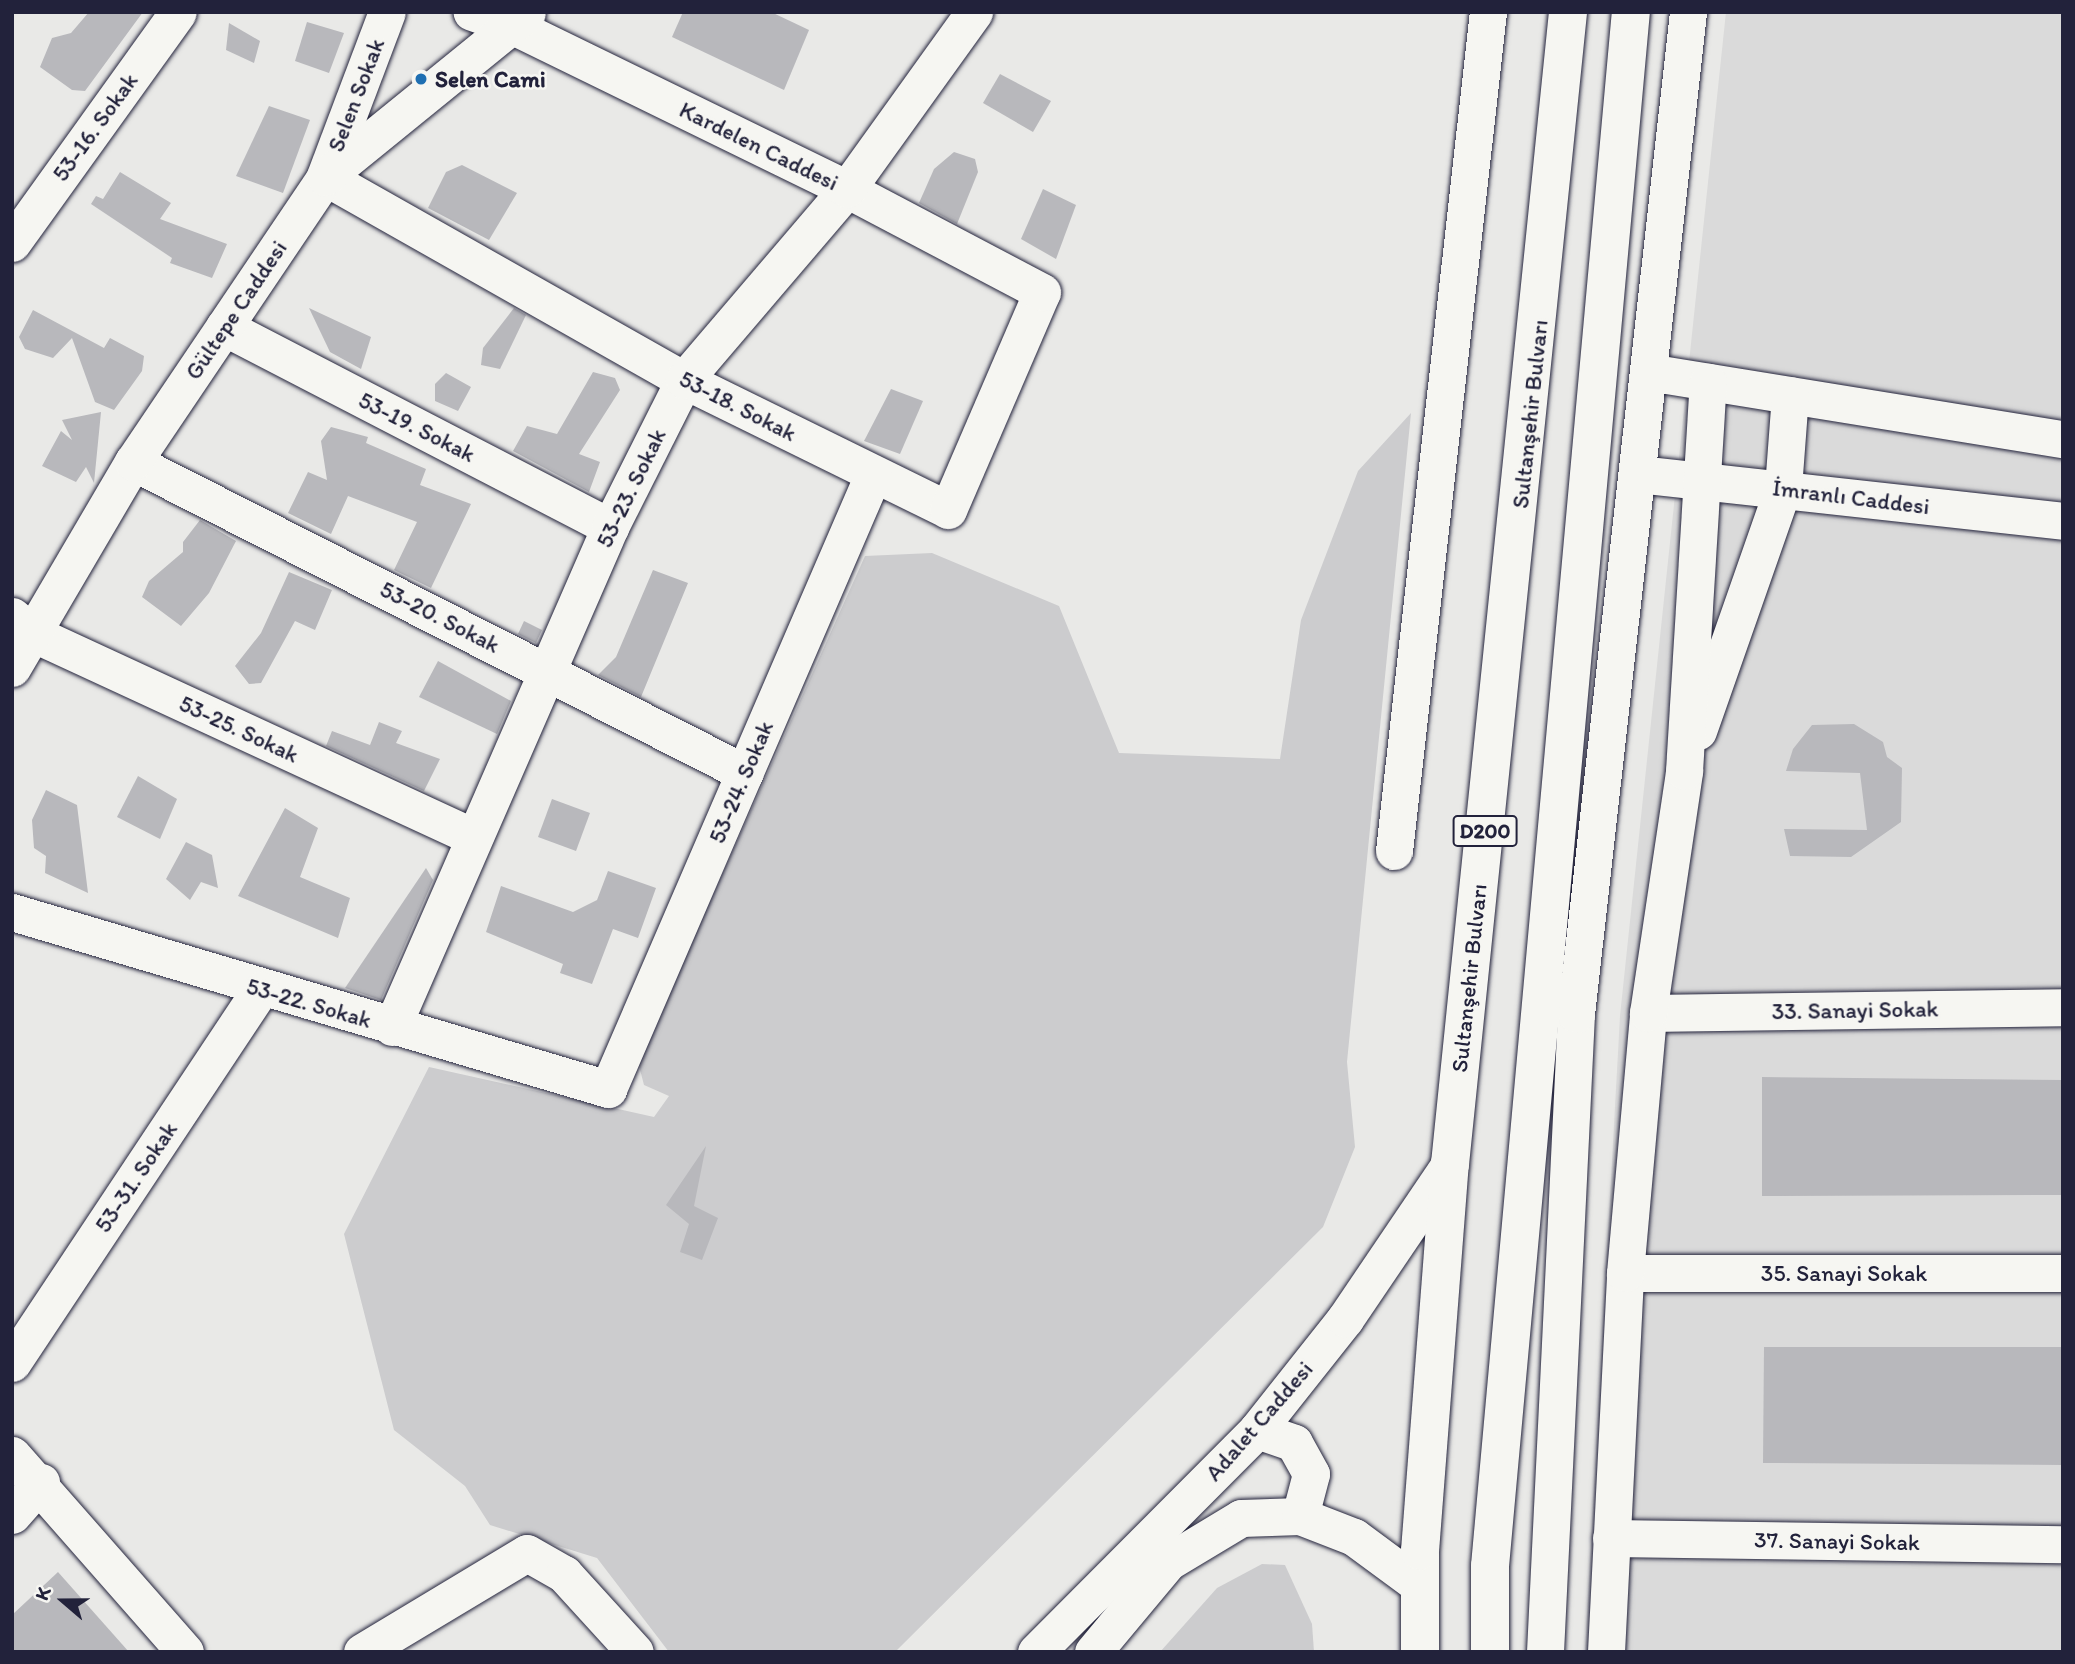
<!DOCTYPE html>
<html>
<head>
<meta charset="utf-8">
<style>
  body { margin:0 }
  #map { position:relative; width:2075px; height:1664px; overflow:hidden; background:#e9e9e7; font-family:Itim,sans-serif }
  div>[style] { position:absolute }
  .built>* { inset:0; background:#dadada }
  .green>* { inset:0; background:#ccccce }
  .building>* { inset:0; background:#b8b8bc }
  .roads { filter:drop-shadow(0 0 2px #22223b) drop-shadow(0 0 2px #22223b) }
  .minor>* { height:37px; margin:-18.5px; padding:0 18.5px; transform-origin:18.5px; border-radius:18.5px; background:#f6f6f2 }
  .trunk>* { height:38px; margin:-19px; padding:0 19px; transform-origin:19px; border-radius:19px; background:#f6f6f2 }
  .dots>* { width:19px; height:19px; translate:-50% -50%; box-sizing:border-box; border:4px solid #f6f6f2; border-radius:50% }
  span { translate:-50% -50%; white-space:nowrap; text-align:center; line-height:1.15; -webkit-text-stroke:5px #f6f6f2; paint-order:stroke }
  .shield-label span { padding:2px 5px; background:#f6f6f2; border:2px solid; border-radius:5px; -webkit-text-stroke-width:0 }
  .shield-label { font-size:21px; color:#22223b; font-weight:700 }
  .poi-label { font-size:23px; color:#22223b; font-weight:700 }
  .left { translate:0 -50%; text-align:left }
  .street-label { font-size:23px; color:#22223b }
  .frame { position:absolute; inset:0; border:14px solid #22223b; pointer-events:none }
  .north { position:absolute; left:28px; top:1566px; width:70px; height:70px; -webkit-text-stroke:5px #f6f6f2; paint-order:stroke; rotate:290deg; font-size:19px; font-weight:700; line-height:28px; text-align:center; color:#22223b }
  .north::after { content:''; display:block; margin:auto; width:24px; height:32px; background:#22223b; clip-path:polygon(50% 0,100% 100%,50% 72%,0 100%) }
</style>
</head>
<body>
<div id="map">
  <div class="built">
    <div style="clip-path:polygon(1726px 12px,2063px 12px,2063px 1652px,1585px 1652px,1620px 1016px)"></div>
  </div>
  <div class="green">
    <div style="clip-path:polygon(1411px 413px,1347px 1062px,1355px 1147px,1323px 1227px,895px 1652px,669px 1652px,597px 1558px,490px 1525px,465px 1486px,394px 1430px,344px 1234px,429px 1067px,654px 1117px,669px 1096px,644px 1085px,638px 1062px,865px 556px,932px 553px,1059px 606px,1119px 753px,1280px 759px,1301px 620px,1358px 471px)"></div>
    <div style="clip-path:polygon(1262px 1564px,1285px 1565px,1312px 1624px,1314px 1652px,1160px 1652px,1217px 1588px)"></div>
  </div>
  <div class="building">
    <div style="clip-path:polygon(89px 12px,143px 12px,85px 91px,72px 90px,40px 67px,52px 38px,71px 33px)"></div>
    <div style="clip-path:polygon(683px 12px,771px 12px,809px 30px,784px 90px,672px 37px)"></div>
    <div style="clip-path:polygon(307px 22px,344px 33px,329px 73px,295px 61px)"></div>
    <div style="clip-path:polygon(229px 23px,260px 41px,254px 63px,226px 50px)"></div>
    <div style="clip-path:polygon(1000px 74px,1051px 101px,1033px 132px,983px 103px)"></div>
    <div style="clip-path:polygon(269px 106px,310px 120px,283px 193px,236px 176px)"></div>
    <div style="clip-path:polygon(954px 152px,975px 159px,978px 172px,957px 224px,919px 203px,934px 169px)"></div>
    <div style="clip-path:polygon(462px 165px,517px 193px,489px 240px,428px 208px,446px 172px)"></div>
    <div style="clip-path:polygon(120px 172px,171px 203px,160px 219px,227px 244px,212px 278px,170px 263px,172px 258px,91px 204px,96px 196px,103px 199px)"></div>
    <div style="clip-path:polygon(1043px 189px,1076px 205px,1056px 259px,1021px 239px)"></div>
    <div style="clip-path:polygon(309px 308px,371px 337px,361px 369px,330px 352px)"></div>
    <div style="clip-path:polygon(514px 308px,526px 315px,500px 369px,481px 365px,483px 348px)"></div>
    <div style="clip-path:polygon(33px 310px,104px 348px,110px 338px,144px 356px,142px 371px,114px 410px,95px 402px,72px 338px,53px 358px,25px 349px,19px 337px)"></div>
    <div style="clip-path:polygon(593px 372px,615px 378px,620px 390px,579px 454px,600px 462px,589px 492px,513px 451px,527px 426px,557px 434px)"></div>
    <div style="clip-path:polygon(446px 373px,471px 387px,458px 411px,435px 401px,435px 384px)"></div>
    <div style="clip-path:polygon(891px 389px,923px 401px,900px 454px,864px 441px)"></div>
    <div style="clip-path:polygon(101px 412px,94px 483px,86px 467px,76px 482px,42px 466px,61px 431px,72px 440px,62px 420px)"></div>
    <div style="clip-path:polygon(331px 427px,368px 437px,366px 443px,426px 469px,420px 485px,471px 504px,431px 588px,394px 570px,417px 522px,348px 496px,331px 534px,288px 513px,308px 472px,327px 480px,321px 441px)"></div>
    <div style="clip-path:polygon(200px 520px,236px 541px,209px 593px,181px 626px,142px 597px,149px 581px,183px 552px,183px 542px)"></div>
    <div style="clip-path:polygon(653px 570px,688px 583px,641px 697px,598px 675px,616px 657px)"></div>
    <div style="clip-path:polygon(289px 572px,332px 590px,315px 630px,295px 621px,261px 683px,249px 684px,235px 666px,261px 633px)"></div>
    <div style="clip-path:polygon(524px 621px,542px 630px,536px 643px,518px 634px)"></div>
    <div style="clip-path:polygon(438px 661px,511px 701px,497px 734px,419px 697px)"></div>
    <div style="clip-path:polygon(379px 722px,402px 731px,396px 743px,440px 759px,424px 791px,326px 746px,332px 731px,370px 745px)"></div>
    <div style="clip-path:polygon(1854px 724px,1883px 742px,1887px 757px,1902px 768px,1901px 822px,1851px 857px,1790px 856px,1784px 829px,1867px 830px,1860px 773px,1786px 771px,1793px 749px,1812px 725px)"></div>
    <div style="clip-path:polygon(138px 776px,177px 799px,160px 839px,117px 817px)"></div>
    <div style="clip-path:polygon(46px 790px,77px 805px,88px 893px,45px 873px,46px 856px,34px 848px,32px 820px)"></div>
    <div style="clip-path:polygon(552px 799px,590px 813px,576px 851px,538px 837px)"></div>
    <div style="clip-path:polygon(285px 808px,318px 828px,300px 877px,350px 898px,338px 938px,238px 896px)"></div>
    <div style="clip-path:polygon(186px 842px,212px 855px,218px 888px,201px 882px,190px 900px,166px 879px)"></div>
    <div style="clip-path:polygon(426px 868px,433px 880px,381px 1000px,345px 988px)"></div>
    <div style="clip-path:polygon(608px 871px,656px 888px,638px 938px,613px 929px,592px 984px,560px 973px,563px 964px,486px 932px,501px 886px,573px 912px,597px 900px)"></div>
    <div style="clip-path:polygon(1762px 1077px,2063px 1080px,2063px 1195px,1762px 1196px)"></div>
    <div style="clip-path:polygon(706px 1146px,694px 1206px,718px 1218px,702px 1260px,680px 1252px,689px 1224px,666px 1205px)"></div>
    <div style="clip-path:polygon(1764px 1347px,2063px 1347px,2063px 1465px,1763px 1463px)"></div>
    <div style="clip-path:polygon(58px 1572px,129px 1652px,12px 1652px,12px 1615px)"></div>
  </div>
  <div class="roads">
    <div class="minor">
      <div style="left:325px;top:176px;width:175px;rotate:-69.3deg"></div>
      <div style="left:325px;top:177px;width:412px;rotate:29.5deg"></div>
      <div style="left:684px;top:380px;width:294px;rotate:26.2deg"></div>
      <div style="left:948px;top:510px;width:237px;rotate:-66.7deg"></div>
      <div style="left:1042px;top:292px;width:221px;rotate:-152.2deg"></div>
      <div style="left:847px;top:189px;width:369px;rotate:-154deg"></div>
      <div style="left:515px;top:27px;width:46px;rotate:-160.8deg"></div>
      <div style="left:12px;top:243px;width:284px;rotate:-54.3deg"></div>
      <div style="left:224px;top:327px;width:435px;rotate:27.4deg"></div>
      <div style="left:1648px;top:372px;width:420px;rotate:9.2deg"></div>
      <div style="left:133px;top:462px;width:686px;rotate:26.94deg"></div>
      <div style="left:1638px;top:474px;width:428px;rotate:6.3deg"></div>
      <div style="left:12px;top:616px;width:26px;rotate:40deg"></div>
      <div style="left:32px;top:633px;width:484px;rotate:24.8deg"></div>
      <div style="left:12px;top:668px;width:239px;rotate:-59.6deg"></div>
      <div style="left:133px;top:462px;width:344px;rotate:-56deg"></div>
      <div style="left:325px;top:177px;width:260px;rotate:-39.1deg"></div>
      <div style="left:1698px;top:731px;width:257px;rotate:-70.7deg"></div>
      <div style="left:1783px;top:488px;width:93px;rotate:-85.7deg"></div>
      <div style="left:1394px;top:851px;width:844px;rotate:-83.61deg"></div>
      <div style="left:12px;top:912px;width:622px;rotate:16.54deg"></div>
      <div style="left:608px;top:1089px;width:669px;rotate:-66.66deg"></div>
      <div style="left:1648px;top:1013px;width:415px;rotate:-0.8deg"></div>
      <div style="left:392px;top:1027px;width:545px;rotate:-66.44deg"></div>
      <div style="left:610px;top:527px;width:165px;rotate:-63.3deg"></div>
      <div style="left:684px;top:380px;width:251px;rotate:-49.5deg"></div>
      <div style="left:847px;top:189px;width:218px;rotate:-54.3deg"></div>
      <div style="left:1625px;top:1273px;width:438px"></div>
      <div style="left:12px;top:1363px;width:448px;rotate:-56.4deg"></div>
      <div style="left:1257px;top:1430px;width:39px;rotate:19deg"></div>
      <div style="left:1294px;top:1443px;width:35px;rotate:61deg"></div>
      <div style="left:1311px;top:1474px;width:43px;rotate:104.7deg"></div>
      <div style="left:12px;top:1455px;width:262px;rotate:48.7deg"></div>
      <div style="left:12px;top:1515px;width:44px;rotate:-48.7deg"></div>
      <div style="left:1611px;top:1538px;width:452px;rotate:0.8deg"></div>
      <div style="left:362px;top:1652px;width:192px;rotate:-31deg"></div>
      <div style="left:527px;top:1553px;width:43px;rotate:29.6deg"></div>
      <div style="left:564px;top:1574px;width:105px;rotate:47.7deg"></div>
      <div style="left:1036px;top:1652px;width:313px;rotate:-45.1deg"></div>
      <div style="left:1257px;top:1430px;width:142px;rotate:-51.6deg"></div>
      <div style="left:1345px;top:1319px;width:187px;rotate:-55.9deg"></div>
      <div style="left:1093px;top:1652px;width:117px;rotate:-50.2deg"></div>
      <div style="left:1168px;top:1562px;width:85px;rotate:-31.1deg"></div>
      <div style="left:1241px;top:1518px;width:59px;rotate:-1.9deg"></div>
      <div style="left:1300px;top:1516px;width:58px;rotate:21.3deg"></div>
      <div style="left:1354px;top:1537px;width:81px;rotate:36.4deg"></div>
      <div style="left:1545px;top:1652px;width:639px;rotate:-87.22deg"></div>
      <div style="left:1576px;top:1014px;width:1008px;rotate:-83.62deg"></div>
      <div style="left:1606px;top:1652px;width:379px;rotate:-87.1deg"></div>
      <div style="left:1625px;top:1273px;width:261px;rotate:-84.9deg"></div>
      <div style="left:1648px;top:1013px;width:245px;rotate:-81.5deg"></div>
      <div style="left:1684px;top:771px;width:390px;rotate:-86.5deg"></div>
    </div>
    <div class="trunk">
      <div style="left:1420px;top:1652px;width:101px;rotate:-90deg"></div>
      <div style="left:1420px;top:1551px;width:388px;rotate:-85.6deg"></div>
      <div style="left:1450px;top:1164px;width:1158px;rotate:-84.15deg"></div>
      <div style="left:1490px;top:1652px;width:86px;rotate:-90deg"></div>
      <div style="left:1490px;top:1566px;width:1560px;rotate:-84.82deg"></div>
    </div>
  </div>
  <div class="dots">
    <div style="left:421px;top:79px;background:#1f6fb2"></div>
  </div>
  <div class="shield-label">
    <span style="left:1485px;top:831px">D200</span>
  </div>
  <div class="poi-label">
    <span class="left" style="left:435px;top:79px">Selen Cami</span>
  </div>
  <div class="street-label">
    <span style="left:356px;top:95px;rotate:-69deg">Selen Sokak</span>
    <span style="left:95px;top:127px;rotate:-54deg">53-16. Sokak</span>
    <span style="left:759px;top:146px;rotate:26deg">Kardelen Caddesi</span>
    <span style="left:236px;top:310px;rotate:-56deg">Gültepe Caddesi</span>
    <span style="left:738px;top:406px;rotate:27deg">53-18. Sokak</span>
    <span style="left:1530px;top:414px;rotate:-84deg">Sultanşehir Bulvarı</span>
    <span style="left:417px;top:427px;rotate:27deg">53-19. Sokak</span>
    <span style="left:631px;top:488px;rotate:-64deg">53-23. Sokak</span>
    <span style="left:1851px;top:497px;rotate:7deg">İmranlı Caddesi</span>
    <span style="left:440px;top:617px;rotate:27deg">53-20. Sokak</span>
    <span style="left:239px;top:729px;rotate:25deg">53-25. Sokak</span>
    <span style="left:741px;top:782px;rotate:-67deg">53-24. Sokak</span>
    <span style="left:1469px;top:978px;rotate:-84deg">Sultanşehir Bulvarı</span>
    <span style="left:309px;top:1003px;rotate:16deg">53-22. Sokak</span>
    <span style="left:1855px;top:1010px;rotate:-1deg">33. Sanayi Sokak</span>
    <span style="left:136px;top:1177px;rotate:-56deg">53-31. Sokak</span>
    <span style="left:1844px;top:1273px">35. Sanayi Sokak</span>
    <span style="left:1259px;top:1421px;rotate:-49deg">Adalet Caddesi</span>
    <span style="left:1837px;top:1541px;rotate:1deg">37. Sanayi Sokak</span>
  </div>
  <div class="frame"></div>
  <div class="north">K</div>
</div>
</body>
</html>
